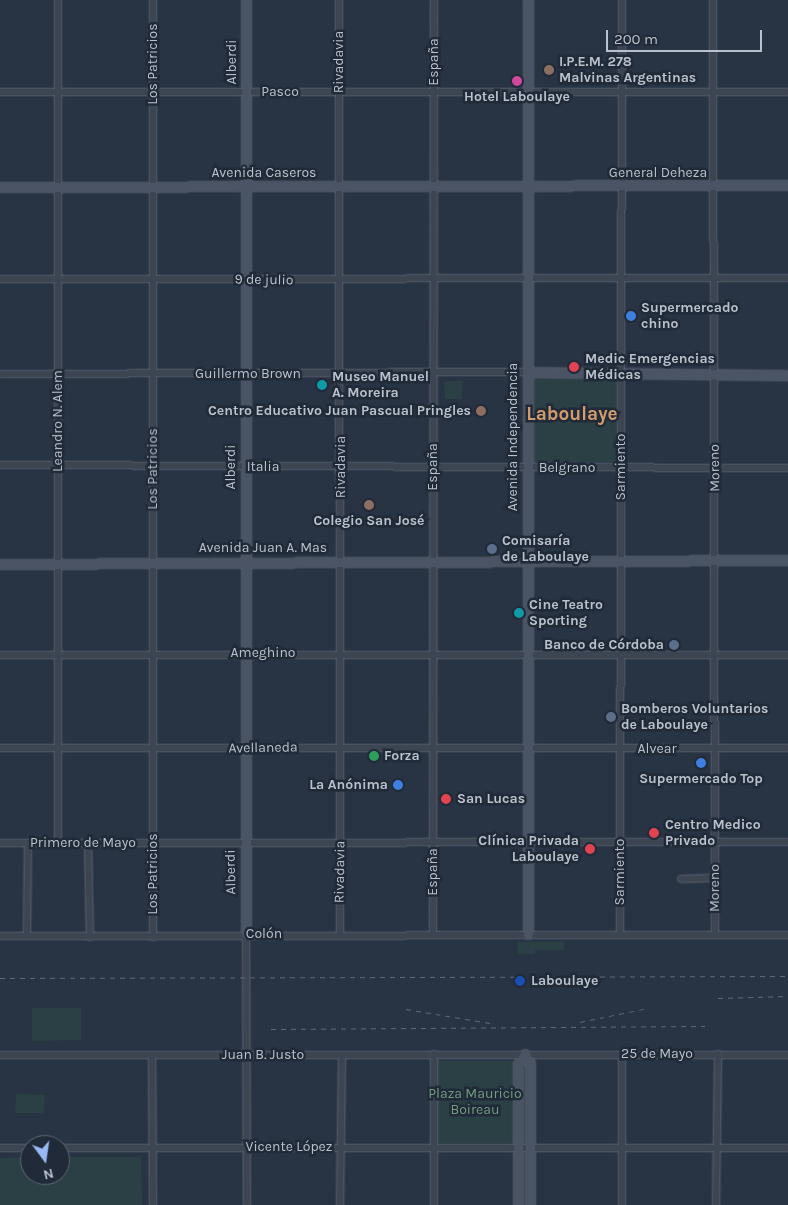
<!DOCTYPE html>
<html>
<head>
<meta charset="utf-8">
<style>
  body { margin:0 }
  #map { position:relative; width:788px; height:1205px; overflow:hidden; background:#283343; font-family:Karla,sans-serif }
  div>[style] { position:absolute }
  .green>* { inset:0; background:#2a4044 }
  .roads { filter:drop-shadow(0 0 1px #5b6370) drop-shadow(0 0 1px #5b6370) }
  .minor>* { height:6px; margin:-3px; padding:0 3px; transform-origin:3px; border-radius:3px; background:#3d4552 }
  .secondary>* { height:9px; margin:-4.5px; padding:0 4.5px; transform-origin:4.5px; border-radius:4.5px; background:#4b5465 }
  .rail>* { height:1px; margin-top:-0.5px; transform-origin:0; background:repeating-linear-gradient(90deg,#5f6979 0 5px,transparent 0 10px) }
  .dots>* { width:14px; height:14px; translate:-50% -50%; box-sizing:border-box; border:2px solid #212a38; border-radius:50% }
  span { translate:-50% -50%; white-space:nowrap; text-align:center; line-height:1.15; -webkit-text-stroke:5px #212a38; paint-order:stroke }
  .street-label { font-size:14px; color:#bac1cc }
  .poi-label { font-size:14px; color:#bac1cc; font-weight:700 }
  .left { translate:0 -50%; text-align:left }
  .right { translate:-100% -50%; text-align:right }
  .park-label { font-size:14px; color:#729c7d }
  .district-label { font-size:19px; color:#d39c6e; font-weight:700 }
  .north { position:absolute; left:20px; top:1135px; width:50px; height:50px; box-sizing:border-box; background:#212a38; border:1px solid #5e6673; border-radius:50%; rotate:166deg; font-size:14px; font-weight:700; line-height:20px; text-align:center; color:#bac1cc }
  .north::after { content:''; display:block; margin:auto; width:18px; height:22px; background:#96b9f5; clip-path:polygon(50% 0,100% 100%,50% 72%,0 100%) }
  .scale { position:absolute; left:606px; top:30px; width:156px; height:22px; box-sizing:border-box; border:2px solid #bac1cc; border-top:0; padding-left:6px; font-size:15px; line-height:18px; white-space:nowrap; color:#bac1cc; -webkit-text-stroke:4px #212a38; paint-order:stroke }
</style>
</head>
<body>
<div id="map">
  <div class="green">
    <div style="clip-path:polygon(534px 379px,617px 379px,616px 462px,534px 462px)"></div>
    <div style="clip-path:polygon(444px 381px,462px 381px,462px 399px,445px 399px)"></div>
    <div style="clip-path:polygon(517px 942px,564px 942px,564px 950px,535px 950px,535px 954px,518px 954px)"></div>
    <div style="clip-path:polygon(32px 1008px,81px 1008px,81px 1040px,32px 1041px)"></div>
    <div style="clip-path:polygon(436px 1061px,514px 1061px,514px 1143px,436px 1143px)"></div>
    <div style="clip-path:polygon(16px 1094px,45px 1095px,44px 1113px,15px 1113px)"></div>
    <div style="clip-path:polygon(30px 1157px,30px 1175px,60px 1175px,60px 1157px,141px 1157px,142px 1205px,0 1205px,0 1158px)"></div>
  </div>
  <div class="roads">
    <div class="minor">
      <div style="left:153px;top:0;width:937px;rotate:90deg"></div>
      <div style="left:339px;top:0;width:935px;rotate:89.94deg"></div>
      <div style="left:713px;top:0;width:935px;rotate:89.88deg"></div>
      <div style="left:0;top:92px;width:788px"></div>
      <div style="left:0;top:279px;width:788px;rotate:-0.07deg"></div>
      <div style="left:0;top:374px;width:527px;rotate:-0.22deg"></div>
      <div style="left:0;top:465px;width:788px;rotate:0.22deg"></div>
      <div style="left:0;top:655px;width:788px"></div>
      <div style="left:0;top:748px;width:788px"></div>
      <div style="left:0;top:843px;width:788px;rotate:-0.07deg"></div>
      <div style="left:58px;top:843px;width:843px;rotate:-90deg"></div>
      <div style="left:88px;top:843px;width:94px;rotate:88.8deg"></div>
      <div style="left:681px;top:879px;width:34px;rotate:-2deg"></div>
      <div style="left:246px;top:934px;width:271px;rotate:89.8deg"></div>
      <div style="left:433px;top:934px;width:934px;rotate:-89.94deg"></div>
      <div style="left:620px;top:935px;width:935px;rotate:-89.88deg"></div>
      <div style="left:0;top:936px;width:788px;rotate:-0.07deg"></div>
      <div style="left:27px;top:936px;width:93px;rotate:-89.4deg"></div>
      <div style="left:434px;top:1054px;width:151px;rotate:90deg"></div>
      <div style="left:0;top:1055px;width:788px"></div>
      <div style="left:152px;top:1055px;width:150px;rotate:89.6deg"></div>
      <div style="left:622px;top:1055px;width:150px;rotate:90deg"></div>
      <div style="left:0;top:1148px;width:30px"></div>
      <div style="left:60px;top:1148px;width:728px"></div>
      <div style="left:340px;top:1205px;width:150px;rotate:-89.2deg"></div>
      <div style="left:716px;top:1205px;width:151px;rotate:-89.2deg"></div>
    </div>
    <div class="secondary">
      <div style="left:528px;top:0;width:934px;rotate:90deg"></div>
      <div style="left:0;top:187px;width:788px;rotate:-0.15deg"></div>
      <div style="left:527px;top:372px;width:261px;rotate:0.7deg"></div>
      <div style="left:0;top:564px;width:788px;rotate:-0.29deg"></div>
      <div style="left:246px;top:934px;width:934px;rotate:-90deg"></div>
      <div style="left:518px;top:1205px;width:141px;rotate:-90deg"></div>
      <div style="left:518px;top:1064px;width:12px;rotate:-55deg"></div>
      <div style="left:525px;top:1054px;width:10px;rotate:61deg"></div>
      <div style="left:530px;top:1063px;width:142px;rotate:90deg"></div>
    </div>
  </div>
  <div class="rail">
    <div style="left:0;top:978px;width:788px;rotate:-0.15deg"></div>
    <div style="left:718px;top:998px;width:70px;rotate:-1.6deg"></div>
    <div style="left:406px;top:1009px;width:85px;rotate:9.5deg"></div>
    <div style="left:580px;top:1022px;width:69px;rotate:-11.6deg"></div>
    <div style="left:271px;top:1029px;width:434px;rotate:-0.4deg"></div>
  </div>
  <div class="dots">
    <div style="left:549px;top:70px;background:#8d6e63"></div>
    <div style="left:517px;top:81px;background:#d1479c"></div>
    <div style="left:631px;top:316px;background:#3f7fe0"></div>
    <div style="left:574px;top:367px;background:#e0444e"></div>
    <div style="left:322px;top:385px;background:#0f9aa8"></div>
    <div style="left:481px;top:411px;background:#8d6e63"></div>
    <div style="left:369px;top:505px;background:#8d6e63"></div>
    <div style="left:492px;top:549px;background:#5c6f8a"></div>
    <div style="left:519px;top:613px;background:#0f9aa8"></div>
    <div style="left:674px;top:645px;background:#5c6f8a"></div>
    <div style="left:611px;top:717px;background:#5c6f8a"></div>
    <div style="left:374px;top:756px;background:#2e9e5b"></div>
    <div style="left:701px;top:763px;background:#3f7fe0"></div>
    <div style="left:398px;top:785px;background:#3f7fe0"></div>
    <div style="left:446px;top:799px;background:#e0444e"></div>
    <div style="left:654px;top:833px;background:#e0444e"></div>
    <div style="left:590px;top:849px;background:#e0444e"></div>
    <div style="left:520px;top:981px;background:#1a4fb4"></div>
  </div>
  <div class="street-label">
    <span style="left:232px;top:62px;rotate:-90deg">Alberdi</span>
    <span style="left:339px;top:62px;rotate:-90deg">Rivadavia</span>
    <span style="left:434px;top:62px;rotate:-90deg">España</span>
    <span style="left:153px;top:64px;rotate:-90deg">Los Patricios</span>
    <span style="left:280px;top:92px">Pasco</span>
    <span style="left:264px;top:173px">Avenida Caseros</span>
    <span style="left:658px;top:173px">General Deheza</span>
    <span style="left:264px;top:280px;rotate:1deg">9 de julio</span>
    <span style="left:248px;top:374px">Guillermo Brown</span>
    <span style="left:58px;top:421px;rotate:-90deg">Leandro N. Alem</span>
    <span style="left:513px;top:437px;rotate:-90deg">Avenida Independencia</span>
    <span style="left:231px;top:467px;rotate:-90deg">Alberdi</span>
    <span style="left:263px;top:467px">Italia</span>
    <span style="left:341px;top:467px;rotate:-90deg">Rivadavia</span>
    <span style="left:433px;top:467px;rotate:-90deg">España</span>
    <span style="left:621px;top:467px;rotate:-90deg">Sarmiento</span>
    <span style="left:567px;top:468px">Belgrano</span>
    <span style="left:715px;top:468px;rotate:-91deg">Moreno</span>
    <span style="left:153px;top:469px;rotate:-90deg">Los Patricios</span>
    <span style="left:263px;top:548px">Avenida Juan A. Mas</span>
    <span style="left:263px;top:653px">Ameghino</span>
    <span style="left:263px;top:748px;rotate:-1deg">Avellaneda</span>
    <span style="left:657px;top:749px">Alvear</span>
    <span style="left:83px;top:843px">Primero de Mayo</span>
    <span style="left:231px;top:872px;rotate:-91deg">Alberdi</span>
    <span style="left:340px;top:872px;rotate:-89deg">Rivadavia</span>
    <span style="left:433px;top:872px;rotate:-90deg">España</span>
    <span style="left:620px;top:872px;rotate:-90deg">Sarmiento</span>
    <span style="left:153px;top:874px;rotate:-90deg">Los Patricios</span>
    <span style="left:715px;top:888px;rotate:-90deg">Moreno</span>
    <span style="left:264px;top:934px">Colón</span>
    <span style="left:657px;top:1054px">25 de Mayo</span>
    <span style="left:263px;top:1055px">Juan B. Justo</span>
    <span style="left:289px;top:1147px">Vicente López</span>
  </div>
  <div class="poi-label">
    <span class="left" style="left:559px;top:70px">I.P.E.M. 278<br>Malvinas Argentinas</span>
    <span style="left:517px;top:97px">Hotel Laboulaye</span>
    <span class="left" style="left:641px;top:316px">Supermercado<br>chino</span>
    <span class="left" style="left:585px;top:367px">Medic Emergencias<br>Médicas</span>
    <span class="left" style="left:332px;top:385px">Museo Manuel<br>A. Moreira</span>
    <span class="right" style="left:471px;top:411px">Centro Educativo Juan Pascual Pringles</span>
    <span style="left:369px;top:521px">Colegio San José</span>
    <span class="left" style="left:502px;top:549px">Comisaría<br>de Laboulaye</span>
    <span class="left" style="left:529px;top:613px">Cine Teatro<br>Sporting</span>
    <span class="right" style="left:664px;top:645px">Banco de Córdoba</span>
    <span class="left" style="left:621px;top:717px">Bomberos Voluntarios<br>de Laboulaye</span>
    <span class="left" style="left:384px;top:756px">Forza</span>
    <span style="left:701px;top:779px">Supermercado Top</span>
    <span class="right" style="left:388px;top:785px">La Anónima</span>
    <span class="left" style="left:457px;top:799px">San Lucas</span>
    <span class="left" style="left:665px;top:833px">Centro Medico<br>Privado</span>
    <span class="right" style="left:579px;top:849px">Clínica Privada<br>Laboulaye</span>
    <span class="left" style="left:531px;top:981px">Laboulaye</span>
  </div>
  <div class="park-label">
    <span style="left:475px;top:1102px">Plaza Mauricio<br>Boireau</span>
  </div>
  <div class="district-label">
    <span style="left:572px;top:415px">Laboulaye</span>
  </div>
  <div class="north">N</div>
  <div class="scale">200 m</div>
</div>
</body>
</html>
